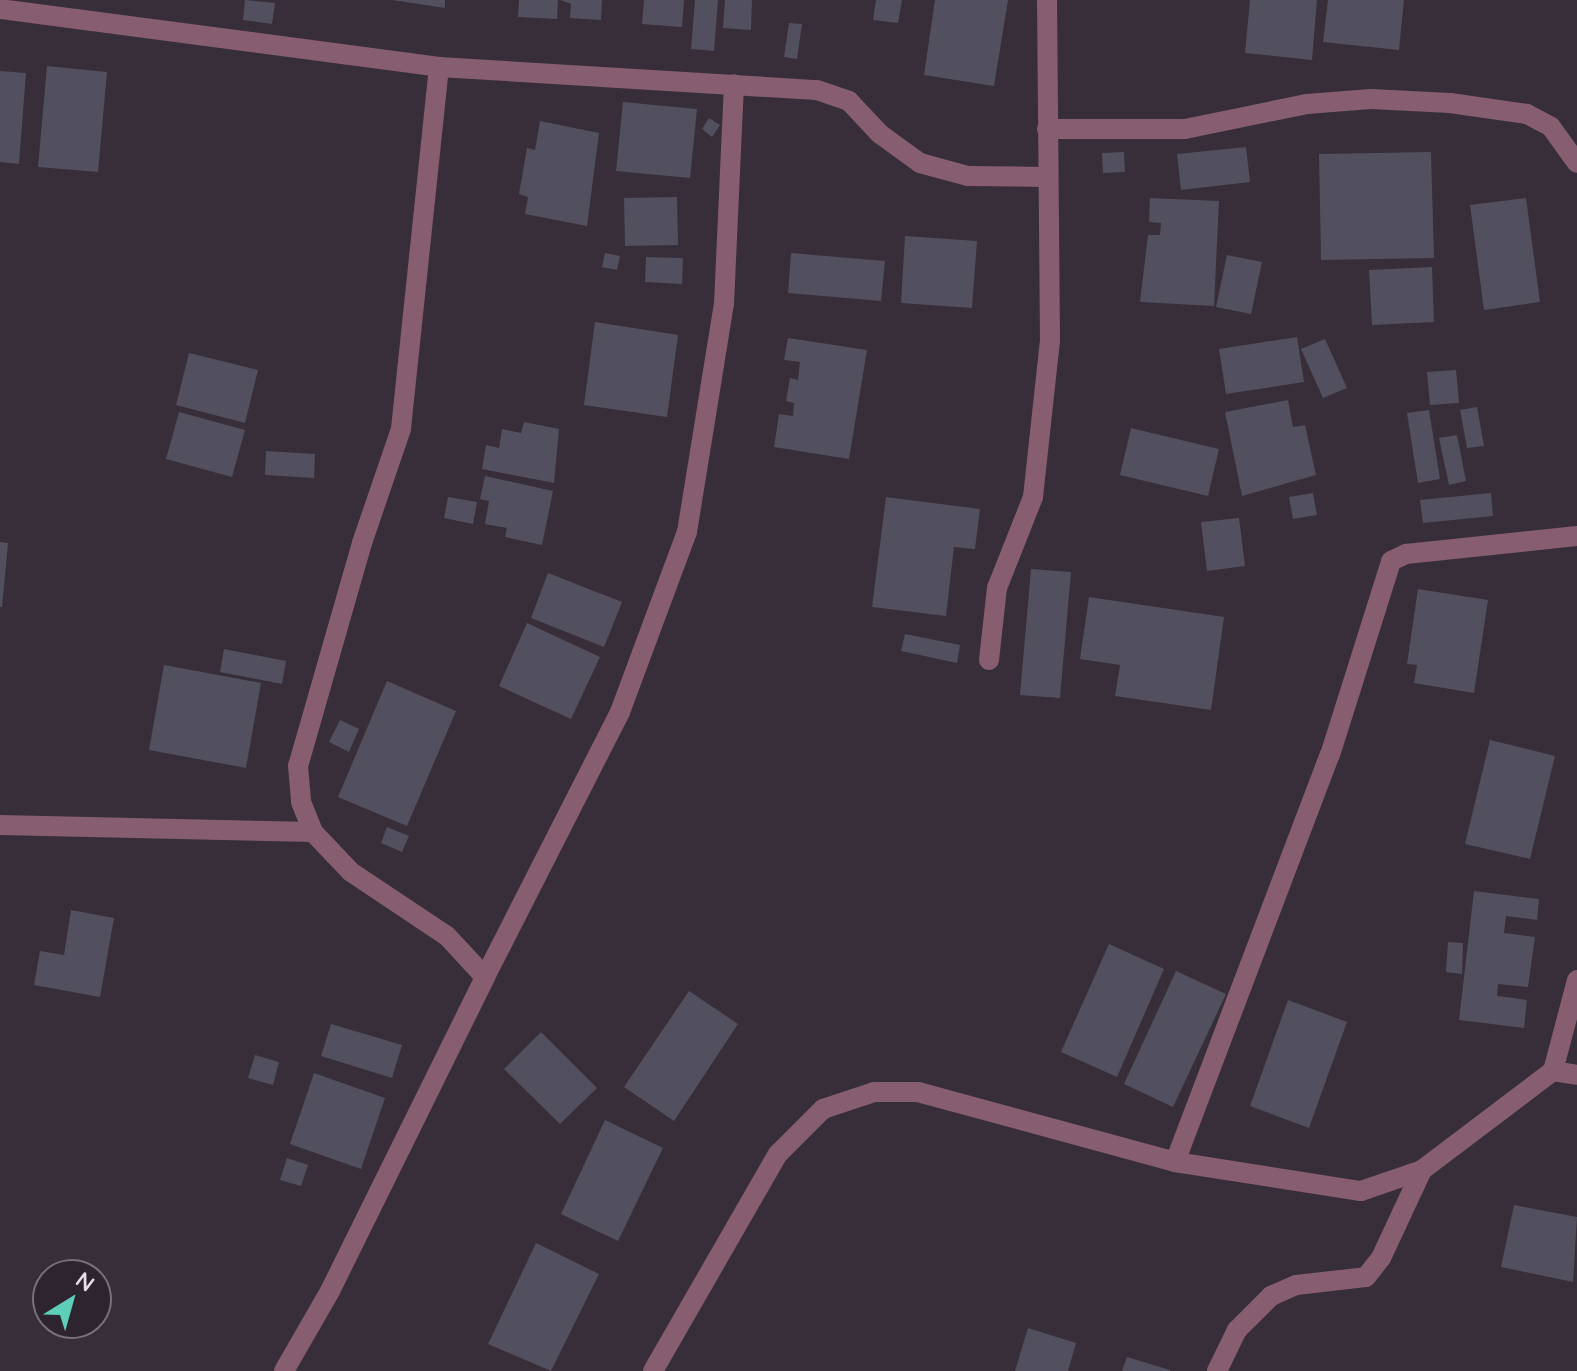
<!DOCTYPE html>
<html>
<head>
<meta charset="utf-8">
<style>
  body { margin:0 }
  #map { position:relative; width:1577px; height:1371px; overflow:hidden; background:#372e39; font-family:Quicksand,sans-serif }
  div>[style] { position:absolute }
  .building>* { inset:0; background:#524f5e }
  .minor>* { height:20px; margin:-10px; padding:0 10px; transform-origin:10px; border-radius:10px; background:#865e70 }
  span { translate:-50% -50%; white-space:nowrap; text-align:center; line-height:1.15; -webkit-text-stroke:7px #2d242f; paint-order:stroke }
  .north { position:absolute; left:32px; top:1259px; width:80px; height:80px; box-sizing:border-box; background:#2d242f; border:2px solid #776f79; border-radius:50%; rotate:37deg; font-size:22px; font-weight:700; line-height:32px; text-align:center; color:#e6dfe7 }
  .north::after { content:''; display:block; margin:auto; width:28px; height:36px; background:#5dceb8; clip-path:polygon(50% 0,100% 100%,50% 72%,0 100%) }
</style>
</head>
<body>
<div id="map">
  <div class="building">
    <div style="clip-path:polygon(245px 0,275px 3px,272px 24px,243px 20px)"></div>
    <div style="clip-path:polygon(392px 0,445px 0,445px 8px)"></div>
    <div style="clip-path:polygon(519px 0,558px 0,557px 19px,518px 17px)"></div>
    <div style="clip-path:polygon(560px 0,602px 0,601px 20px,570px 18px,571px 4px)"></div>
    <div style="clip-path:polygon(644px 0,684px 0,682px 27px,642px 24px)"></div>
    <div style="clip-path:polygon(695px 0,718px 0,714px 51px,691px 49px)"></div>
    <div style="clip-path:polygon(725px 0,752px 0,751px 30px,723px 28px)"></div>
    <div style="clip-path:polygon(876px 0,902px 0,898px 23px,873px 20px)"></div>
    <div style="clip-path:polygon(935px 0,1008px 0,994px 86px,924px 75px)"></div>
    <div style="clip-path:polygon(1250px 0,1317px 0,1312px 60px,1245px 53px)"></div>
    <div style="clip-path:polygon(1328px 0,1404px 0,1399px 50px,1323px 42px)"></div>
    <div style="clip-path:polygon(789px 23px,802px 24px,797px 59px,784px 57px)"></div>
    <div style="clip-path:polygon(47px 66px,107px 72px,98px 172px,38px 167px)"></div>
    <div style="clip-path:polygon(0 71px,26px 73px,19px 164px,0 162px)"></div>
    <div style="clip-path:polygon(623px 102px,697px 109px,690px 178px,616px 171px)"></div>
    <div style="clip-path:polygon(709px 118px,720px 125px,712px 137px,702px 129px)"></div>
    <div style="clip-path:polygon(540px 121px,599px 133px,587px 226px,525px 214px,528px 197px,519px 194px,527px 148px,535px 150px)"></div>
    <div style="clip-path:polygon(1246px 147px,1250px 182px,1181px 190px,1177px 154px)"></div>
    <div style="clip-path:polygon(1124px 152px,1125px 172px,1103px 173px,1102px 153px)"></div>
    <div style="clip-path:polygon(1431px 152px,1434px 258px,1321px 260px,1319px 154px)"></div>
    <div style="clip-path:polygon(677px 197px,678px 245px,625px 246px,624px 198px)"></div>
    <div style="clip-path:polygon(1150px 198px,1219px 201px,1214px 306px,1140px 302px,1148px 235px,1160px 235px,1161px 223px,1149px 222px)"></div>
    <div style="clip-path:polygon(1526px 198px,1540px 302px,1484px 310px,1470px 205px)"></div>
    <div style="clip-path:polygon(905px 236px,977px 241px,972px 308px,901px 303px)"></div>
    <div style="clip-path:polygon(605px 253px,620px 256px,617px 270px,602px 267px)"></div>
    <div style="clip-path:polygon(791px 253px,885px 261px,881px 301px,788px 293px)"></div>
    <div style="clip-path:polygon(1227px 255px,1262px 262px,1251px 314px,1216px 307px)"></div>
    <div style="clip-path:polygon(646px 257px,683px 258px,682px 284px,645px 282px)"></div>
    <div style="clip-path:polygon(1432px 267px,1434px 322px,1372px 325px,1369px 270px)"></div>
    <div style="clip-path:polygon(595px 322px,678px 335px,667px 417px,584px 405px)"></div>
    <div style="clip-path:polygon(1297px 337px,1304px 382px,1226px 394px,1219px 349px)"></div>
    <div style="clip-path:polygon(788px 338px,867px 350px,849px 459px,774px 447px,779px 414px,793px 416px,794px 403px,786px 401px,790px 378px,798px 380px,800px 362px,784px 360px)"></div>
    <div style="clip-path:polygon(1325px 339px,1347px 388px,1323px 398px,1301px 349px)"></div>
    <div style="clip-path:polygon(189px 353px,258px 370px,245px 423px,176px 405px)"></div>
    <div style="clip-path:polygon(1456px 370px,1459px 403px,1430px 405px,1427px 372px)"></div>
    <div style="clip-path:polygon(1288px 400px,1293px 427px,1305px 425px,1316px 475px,1242px 496px,1225px 412px)"></div>
    <div style="clip-path:polygon(1477px 407px,1484px 446px,1467px 448px,1460px 410px)"></div>
    <div style="clip-path:polygon(1429px 410px,1440px 479px,1418px 483px,1407px 413px)"></div>
    <div style="clip-path:polygon(179px 412px,245px 430px,232px 477px,166px 459px)"></div>
    <div style="clip-path:polygon(524px 422px,559px 429px,554px 483px,482px 469px,486px 445px,499px 448px,502px 429px,521px 433px)"></div>
    <div style="clip-path:polygon(1131px 428px,1219px 449px,1208px 496px,1120px 475px)"></div>
    <div style="clip-path:polygon(1457px 435px,1466px 481px,1449px 485px,1439px 438px)"></div>
    <div style="clip-path:polygon(266px 451px,315px 454px,314px 478px,265px 475px)"></div>
    <div style="clip-path:polygon(485px 476px,553px 491px,542px 545px,505px 537px,507px 528px,485px 524px,489px 501px,480px 499px)"></div>
    <div style="clip-path:polygon(1313px 493px,1317px 515px,1293px 519px,1289px 497px)"></div>
    <div style="clip-path:polygon(1491px 493px,1493px 516px,1423px 523px,1420px 500px)"></div>
    <div style="clip-path:polygon(448px 497px,477px 502px,473px 524px,444px 518px)"></div>
    <div style="clip-path:polygon(886px 497px,980px 509px,975px 549px,954px 547px,946px 616px,872px 607px)"></div>
    <div style="clip-path:polygon(1239px 518px,1245px 566px,1207px 571px,1201px 522px)"></div>
    <div style="clip-path:polygon(0 542px,8px 543px,2px 607px,0 607px)"></div>
    <div style="clip-path:polygon(1031px 569px,1071px 572px,1060px 698px,1020px 695px)"></div>
    <div style="clip-path:polygon(548px 573px,622px 602px,604px 647px,531px 618px)"></div>
    <div style="clip-path:polygon(1418px 589px,1488px 600px,1474px 693px,1414px 683px,1417px 665px,1407px 664px)"></div>
    <div style="clip-path:polygon(1089px 597px,1224px 617px,1211px 710px,1115px 696px,1120px 665px,1080px 659px)"></div>
    <div style="clip-path:polygon(527px 623px,600px 657px,571px 719px,499px 686px)"></div>
    <div style="clip-path:polygon(905px 634px,960px 645px,957px 663px,901px 651px)"></div>
    <div style="clip-path:polygon(224px 649px,286px 661px,282px 684px,220px 672px)"></div>
    <div style="clip-path:polygon(164px 665px,261px 683px,246px 768px,149px 750px)"></div>
    <div style="clip-path:polygon(387px 681px,456px 711px,407px 826px,338px 797px)"></div>
    <div style="clip-path:polygon(340px 720px,359px 729px,349px 752px,329px 742px)"></div>
    <div style="clip-path:polygon(1490px 740px,1555px 756px,1530px 859px,1465px 844px)"></div>
    <div style="clip-path:polygon(387px 827px,409px 836px,402px 852px,381px 843px)"></div>
    <div style="clip-path:polygon(1474px 891px,1539px 899px,1537px 920px,1506px 916px,1504px 933px,1535px 937px,1528px 987px,1498px 984px,1497px 996px,1527px 1000px,1524px 1028px,1459px 1020px)"></div>
    <div style="clip-path:polygon(71px 910px,114px 918px,100px 997px,34px 985px,40px 951px,64px 955px)"></div>
    <div style="clip-path:polygon(1448px 942px,1463px 943px,1462px 974px,1446px 972px)"></div>
    <div style="clip-path:polygon(1109px 944px,1164px 969px,1117px 1077px,1061px 1052px)"></div>
    <div style="clip-path:polygon(1176px 971px,1226px 994px,1173px 1107px,1124px 1084px)"></div>
    <div style="clip-path:polygon(689px 991px,738px 1024px,674px 1121px,624px 1087px)"></div>
    <div style="clip-path:polygon(1288px 1000px,1347px 1022px,1309px 1128px,1250px 1106px)"></div>
    <div style="clip-path:polygon(331px 1024px,402px 1045px,392px 1078px,321px 1056px)"></div>
    <div style="clip-path:polygon(541px 1032px,597px 1088px,560px 1124px,504px 1069px)"></div>
    <div style="clip-path:polygon(255px 1055px,279px 1062px,273px 1085px,248px 1078px)"></div>
    <div style="clip-path:polygon(314px 1073px,385px 1098px,361px 1169px,290px 1144px)"></div>
    <div style="clip-path:polygon(605px 1120px,663px 1148px,618px 1241px,561px 1214px)"></div>
    <div style="clip-path:polygon(287px 1158px,308px 1165px,301px 1186px,280px 1180px)"></div>
    <div style="clip-path:polygon(1514px 1205px,1577px 1217px,1573px 1282px,1501px 1267px)"></div>
    <div style="clip-path:polygon(536px 1243px,599px 1274px,551px 1371px,488px 1344px)"></div>
    <div style="clip-path:polygon(1028px 1328px,1076px 1343px,1068px 1371px,1015px 1371px)"></div>
    <div style="clip-path:polygon(1127px 1357px,1170px 1370px,1170px 1371px,1122px 1371px)"></div>
  </div>
  <div class="minor">
    <div style="left:0;top:9px;width:443px;rotate:7.5deg"></div>
    <div style="left:439px;top:67px;width:379px;rotate:3.5deg"></div>
    <div style="left:817px;top:90px;width:34px;rotate:19deg"></div>
    <div style="left:849px;top:101px;width:45px;rotate:46.8deg"></div>
    <div style="left:880px;top:134px;width:49px;rotate:35.9deg"></div>
    <div style="left:920px;top:163px;width:50px;rotate:15.2deg"></div>
    <div style="left:968px;top:176px;width:78px;rotate:0.7deg"></div>
    <div style="left:439px;top:67px;width:364px;rotate:96deg"></div>
    <div style="left:401px;top:429px;width:120px;rotate:108.9deg"></div>
    <div style="left:362px;top:543px;width:232px;rotate:106deg"></div>
    <div style="left:298px;top:766px;width:36px;rotate:85deg"></div>
    <div style="left:301px;top:802px;width:32px;rotate:68deg"></div>
    <div style="left:313px;top:832px;width:55px;rotate:46.5deg"></div>
    <div style="left:351px;top:872px;width:115px;rotate:33.7deg"></div>
    <div style="left:447px;top:936px;width:56px;rotate:47.2deg"></div>
    <div style="left:485px;top:977px;width:297px;rotate:-63deg"></div>
    <div style="left:620px;top:712px;width:192px;rotate:-69.6deg"></div>
    <div style="left:687px;top:532px;width:231px;rotate:-80.8deg"></div>
    <div style="left:724px;top:304px;width:220px;rotate:-87.4deg"></div>
    <div style="left:1047px;top:129px;width:138px"></div>
    <div style="left:1185px;top:129px;width:125px;rotate:-11.6deg"></div>
    <div style="left:1307px;top:104px;width:64px;rotate:-4.5deg"></div>
    <div style="left:1371px;top:99px;width:79px;rotate:2.9deg"></div>
    <div style="left:1450px;top:103px;width:78px;rotate:8.1deg"></div>
    <div style="left:1527px;top:114px;width:27px;rotate:28deg"></div>
    <div style="left:1551px;top:127px;width:44px;rotate:54.2deg"></div>
    <div style="left:989px;top:660px;width:72px;rotate:-83.7deg"></div>
    <div style="left:997px;top:588px;width:98px;rotate:-68.4deg"></div>
    <div style="left:1033px;top:497px;width:157px;rotate:-83.8deg"></div>
    <div style="left:1050px;top:341px;width:341px;rotate:-90.5deg"></div>
    <div style="left:0;top:825px;width:313px;rotate:1.3deg"></div>
    <div style="left:1553px;top:1071px;width:24px;rotate:9deg"></div>
    <div style="left:1175px;top:1162px;width:436px;rotate:-69.2deg"></div>
    <div style="left:1330px;top:755px;width:203px;rotate:-72.5deg"></div>
    <div style="left:1391px;top:561px;width:17px;rotate:-25deg"></div>
    <div style="left:1406px;top:554px;width:172px;rotate:-6deg"></div>
    <div style="left:284px;top:1371px;width:92px;rotate:-60.1deg"></div>
    <div style="left:330px;top:1291px;width:350px;rotate:-63.7deg"></div>
    <div style="left:653px;top:1371px;width:250px;rotate:-60.1deg"></div>
    <div style="left:778px;top:1154px;width:64px;rotate:-45deg"></div>
    <div style="left:823px;top:1109px;width:54px;rotate:-18.4deg"></div>
    <div style="left:874px;top:1092px;width:44px"></div>
    <div style="left:918px;top:1092px;width:266px;rotate:15.2deg"></div>
    <div style="left:1175px;top:1162px;width:188px;rotate:8.9deg"></div>
    <div style="left:1361px;top:1191px;width:65px;rotate:-19deg"></div>
    <div style="left:1422px;top:1170px;width:164px;rotate:-37.1deg"></div>
    <div style="left:1553px;top:1071px;width:94px;rotate:-75.2deg"></div>
    <div style="left:1217px;top:1371px;width:46px;rotate:-64deg"></div>
    <div style="left:1237px;top:1330px;width:48px;rotate:-45deg"></div>
    <div style="left:1271px;top:1296px;width:27px;rotate:-24deg"></div>
    <div style="left:1296px;top:1285px;width:70px;rotate:-6.5deg"></div>
    <div style="left:1366px;top:1277px;width:24px;rotate:-52deg"></div>
    <div style="left:1381px;top:1258px;width:97px;rotate:-65deg"></div>
  </div>
  <div class="north">N</div>
</div>
</body>
</html>
